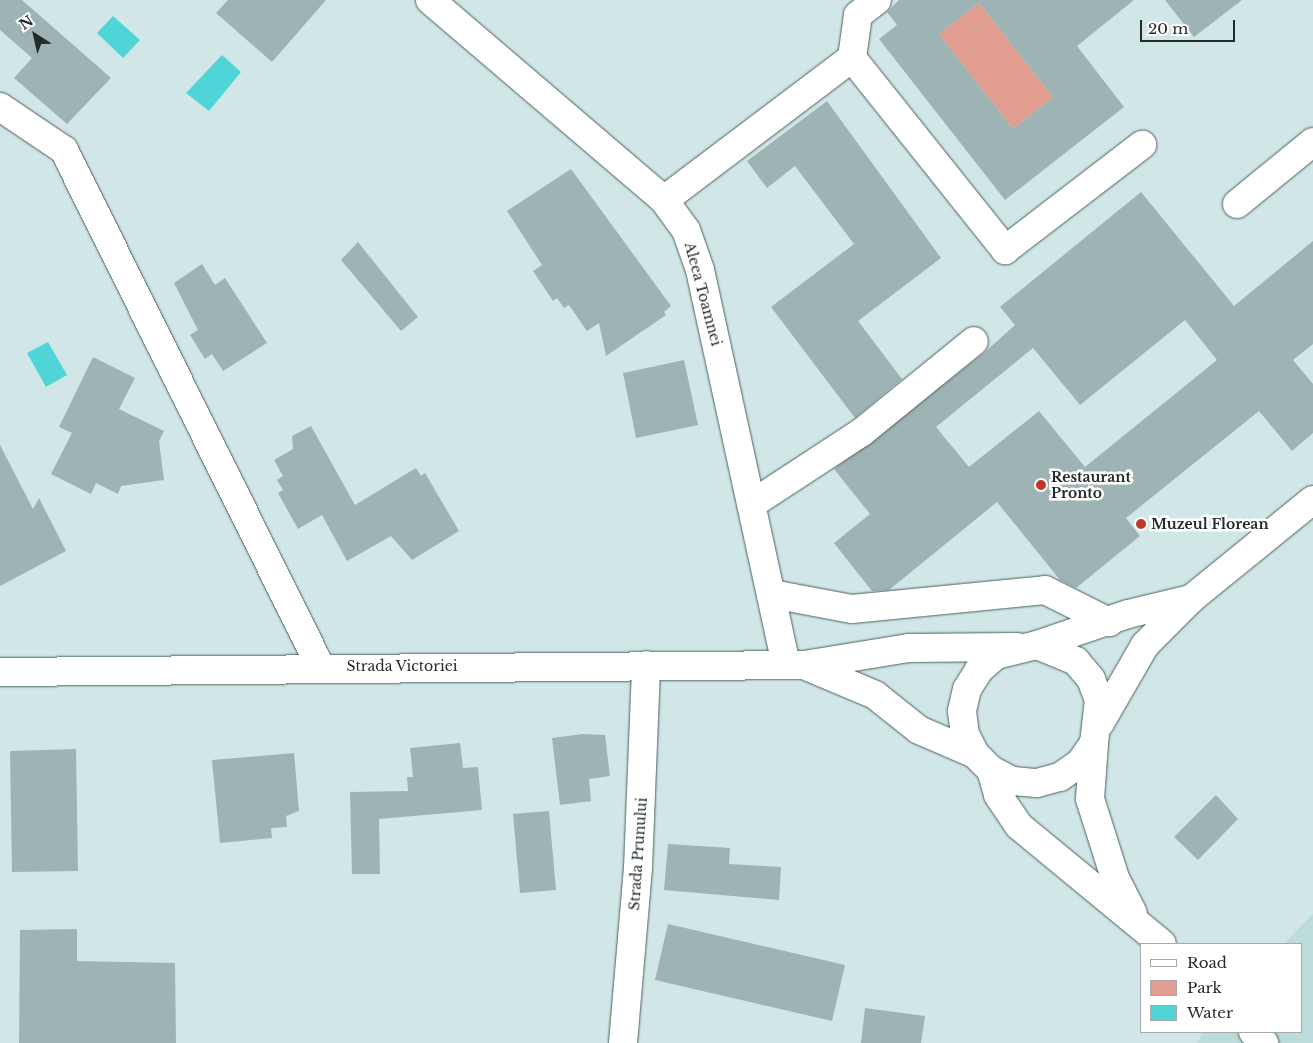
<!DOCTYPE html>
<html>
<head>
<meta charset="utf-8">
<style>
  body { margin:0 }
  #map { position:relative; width:1313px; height:1043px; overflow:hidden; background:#d1e7e7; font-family:"Libre Baskerville",serif }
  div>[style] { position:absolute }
  .built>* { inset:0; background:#bcdbdb }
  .green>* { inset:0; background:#e29d91 }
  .water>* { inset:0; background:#4fd5d8 }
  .building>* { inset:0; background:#9eb3b3 }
  .roads { filter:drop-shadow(0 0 1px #4d6060) drop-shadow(0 0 1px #4d6060) }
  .minor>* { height:28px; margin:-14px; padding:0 14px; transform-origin:14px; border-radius:14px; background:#fff }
  .dots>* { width:14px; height:14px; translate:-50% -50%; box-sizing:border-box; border:2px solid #fff; border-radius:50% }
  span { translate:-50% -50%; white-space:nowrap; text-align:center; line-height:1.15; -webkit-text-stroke:5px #fff; paint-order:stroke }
  .street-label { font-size:14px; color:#232b2b }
  .poi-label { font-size:14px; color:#232b2b; font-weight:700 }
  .left { translate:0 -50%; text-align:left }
  .legend { position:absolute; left:1140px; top:943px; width:162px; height:90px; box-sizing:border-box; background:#fff; border:1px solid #a7aaaa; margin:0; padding:6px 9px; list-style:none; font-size:15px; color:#232b2b }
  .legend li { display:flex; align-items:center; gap:10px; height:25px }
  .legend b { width:25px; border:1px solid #a7aaaa }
  .north { position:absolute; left:10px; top:10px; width:50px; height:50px; -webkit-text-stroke:4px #fff; paint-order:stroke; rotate:325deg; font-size:14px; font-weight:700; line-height:20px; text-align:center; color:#232b2b }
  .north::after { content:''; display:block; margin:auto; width:18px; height:22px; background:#232b2b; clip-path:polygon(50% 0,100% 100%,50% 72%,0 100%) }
  .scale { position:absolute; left:1140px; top:20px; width:95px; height:22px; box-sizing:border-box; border:2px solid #232b2b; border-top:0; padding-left:6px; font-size:15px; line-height:18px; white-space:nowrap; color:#232b2b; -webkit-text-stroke:4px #fff; paint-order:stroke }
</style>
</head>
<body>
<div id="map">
  <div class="built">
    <div style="clip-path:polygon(1313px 914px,1313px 1043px,1197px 1043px,1203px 1032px,1302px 1032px,1302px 944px,1284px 944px)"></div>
  </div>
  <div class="green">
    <div style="clip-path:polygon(979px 3px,1053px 97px,1013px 129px,939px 34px)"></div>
  </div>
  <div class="water">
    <div style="clip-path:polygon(113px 16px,140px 40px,123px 58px,97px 33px)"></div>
    <div style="clip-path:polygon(222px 55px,241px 72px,209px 111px,186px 93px)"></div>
    <div style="clip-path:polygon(48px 342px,67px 375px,46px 387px,27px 353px)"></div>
  </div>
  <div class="building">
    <div style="clip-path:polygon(0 0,22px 0,111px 78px,67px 124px,14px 78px,32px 58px,0 30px)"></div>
    <div style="clip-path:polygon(228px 0,326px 0,272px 62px,216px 13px)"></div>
    <div style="clip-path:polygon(evenodd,899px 0,1134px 0,1077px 46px,1124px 107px,1005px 200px,879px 39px,897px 25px,887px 12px,899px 0,979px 3px,1053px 97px,1013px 129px,939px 34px,979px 3px)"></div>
    <div style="clip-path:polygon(1165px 0,1242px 0,1194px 37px)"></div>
    <div style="clip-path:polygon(827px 101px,941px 258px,858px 321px,902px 379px,855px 418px,771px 307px,854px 244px,795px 166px,767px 188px,747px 161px)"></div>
    <div style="clip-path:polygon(571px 169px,671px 306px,664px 312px,666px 315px,606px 356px,599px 323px,587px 331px,569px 305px,564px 308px,557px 298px,553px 301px,533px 271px,542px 265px,507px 211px)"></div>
    <div style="clip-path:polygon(evenodd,1141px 192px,1234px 306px,1313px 241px,1313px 344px,1293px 360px,1313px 384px,1313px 433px,1292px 451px,1259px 411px,1126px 518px,1140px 536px,1076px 588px,1060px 580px,997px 502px,889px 590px,872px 591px,834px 543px,870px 514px,834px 469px,984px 353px,1015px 325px,1000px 307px,1141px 192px,1185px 320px,1217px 360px,1085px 467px,1039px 411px,969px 467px,936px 427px,1033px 348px,1080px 405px,1185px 320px)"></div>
    <div style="clip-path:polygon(358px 242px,418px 317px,401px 331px,341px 260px)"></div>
    <div style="clip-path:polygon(202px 264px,215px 285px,225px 278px,267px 343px,223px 371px,212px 354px,205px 359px,190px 335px,198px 330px,174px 283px)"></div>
    <div style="clip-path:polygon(93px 357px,135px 378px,119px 409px,164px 431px,159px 441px,164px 480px,121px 486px,118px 494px,96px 483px,91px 494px,51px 474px,72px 433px,59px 427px)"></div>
    <div style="clip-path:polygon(684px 360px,698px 425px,636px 438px,623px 373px)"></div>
    <div style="clip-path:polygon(311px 426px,355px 505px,416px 468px,421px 476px,425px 473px,459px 531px,412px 560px,391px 536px,347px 561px,322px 515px,298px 529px,278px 493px,283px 490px,277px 480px,283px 476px,274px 460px,293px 449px,292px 436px)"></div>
    <div style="clip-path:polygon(0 445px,33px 509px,39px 498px,66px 551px,0 586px)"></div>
    <div style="clip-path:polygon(583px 734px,605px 735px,610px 776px,589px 779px,591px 801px,560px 805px,552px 738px)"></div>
    <div style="clip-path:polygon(460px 743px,463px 768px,478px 767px,482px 810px,379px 819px,380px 874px,352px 874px,350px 792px,408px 791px,407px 777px,413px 777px,410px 748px)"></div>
    <div style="clip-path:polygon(76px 749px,78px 871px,12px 872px,10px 751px)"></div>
    <div style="clip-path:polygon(294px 753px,299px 811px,286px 816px,287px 827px,271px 828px,272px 838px,220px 843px,212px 760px)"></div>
    <div style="clip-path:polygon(1216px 795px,1238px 819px,1198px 860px,1174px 837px)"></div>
    <div style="clip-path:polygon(549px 811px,556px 890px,520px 893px,513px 814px)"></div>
    <div style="clip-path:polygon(668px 844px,730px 848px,729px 864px,781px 867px,779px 900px,664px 890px)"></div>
    <div style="clip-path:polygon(668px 924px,845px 965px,832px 1021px,655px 980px)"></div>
    <div style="clip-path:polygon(77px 929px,77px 961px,175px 963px,176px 1043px,19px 1043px,20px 930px)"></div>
    <div style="clip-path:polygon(865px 1008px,925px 1016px,921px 1043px,861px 1043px)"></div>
  </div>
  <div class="roads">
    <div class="minor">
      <div style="left:430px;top:0;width:308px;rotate:40.5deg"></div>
      <div style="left:664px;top:200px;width:37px;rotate:54deg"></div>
      <div style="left:686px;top:230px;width:42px;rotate:70.7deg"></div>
      <div style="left:700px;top:270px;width:404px;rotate:77.7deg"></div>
      <div style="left:852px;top:58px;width:43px;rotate:-82.1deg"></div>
      <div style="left:858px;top:15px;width:24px;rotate:-38deg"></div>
      <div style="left:0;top:107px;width:77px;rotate:33.9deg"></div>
      <div style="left:64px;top:150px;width:576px;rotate:63.61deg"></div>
      <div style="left:664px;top:200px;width:236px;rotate:-37.1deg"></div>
      <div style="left:852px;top:58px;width:246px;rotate:51.4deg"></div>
      <div style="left:1005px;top:250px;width:173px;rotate:-37.5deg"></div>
      <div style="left:1237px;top:204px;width:98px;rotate:-39.2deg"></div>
      <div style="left:752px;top:504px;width:131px;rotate:-33.2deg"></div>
      <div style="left:862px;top:432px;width:144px;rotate:-39.1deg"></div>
      <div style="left:772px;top:594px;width:81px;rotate:10.6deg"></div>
      <div style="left:852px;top:609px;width:194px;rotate:-5.6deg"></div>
      <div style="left:1045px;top:590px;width:72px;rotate:26.6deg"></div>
      <div style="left:1037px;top:645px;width:96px;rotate:-18.8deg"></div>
      <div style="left:1128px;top:614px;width:65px;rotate:-13.4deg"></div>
      <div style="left:804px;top:665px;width:77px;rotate:22.9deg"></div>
      <div style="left:875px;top:695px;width:56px;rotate:38.5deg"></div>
      <div style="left:919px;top:730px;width:61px;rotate:23.2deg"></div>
      <div style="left:975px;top:754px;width:23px;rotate:45deg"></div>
      <div style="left:991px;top:770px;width:25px;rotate:27deg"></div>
      <div style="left:1013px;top:781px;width:24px;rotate:5deg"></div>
      <div style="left:1037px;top:783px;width:24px;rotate:-15deg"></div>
      <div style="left:1060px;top:777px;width:24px;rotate:-35deg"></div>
      <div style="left:1080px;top:763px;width:24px;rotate:-55deg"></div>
      <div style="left:1094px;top:743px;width:43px;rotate:-83.4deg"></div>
      <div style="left:1099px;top:700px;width:22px;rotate:-111deg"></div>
      <div style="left:1091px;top:679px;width:23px;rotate:-130deg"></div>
      <div style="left:1076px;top:661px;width:42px;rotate:-157.7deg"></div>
      <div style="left:1037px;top:645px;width:42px;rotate:166.3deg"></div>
      <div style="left:996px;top:655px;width:23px;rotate:139deg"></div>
      <div style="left:979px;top:670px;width:22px;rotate:122deg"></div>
      <div style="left:967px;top:689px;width:23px;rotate:103deg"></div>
      <div style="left:962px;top:711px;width:23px;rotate:83deg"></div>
      <div style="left:965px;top:734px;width:22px;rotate:63deg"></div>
      <div style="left:0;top:672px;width:804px;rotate:-0.5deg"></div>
      <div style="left:804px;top:665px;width:106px;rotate:-9.2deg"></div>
      <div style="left:909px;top:648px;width:108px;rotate:-0.5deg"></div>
      <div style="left:1100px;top:723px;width:90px;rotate:-60deg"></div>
      <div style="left:1145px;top:645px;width:65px;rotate:-45deg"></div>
      <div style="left:1191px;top:599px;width:157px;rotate:-39.1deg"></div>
      <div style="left:1094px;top:744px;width:55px;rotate:94.2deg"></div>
      <div style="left:1090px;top:799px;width:83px;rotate:72.4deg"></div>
      <div style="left:1115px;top:878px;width:39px;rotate:63deg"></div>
      <div style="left:991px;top:770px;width:26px;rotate:74deg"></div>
      <div style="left:998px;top:795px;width:37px;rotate:56deg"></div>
      <div style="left:1019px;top:826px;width:185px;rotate:39.5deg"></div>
      <div style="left:1253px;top:1032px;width:16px;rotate:45deg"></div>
      <div style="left:623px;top:1043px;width:176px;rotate:-85.1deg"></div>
      <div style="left:638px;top:868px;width:203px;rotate:-87.7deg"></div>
    </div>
  </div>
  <div class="dots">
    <div style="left:1041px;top:485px;background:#c43728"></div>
    <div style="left:1141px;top:524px;background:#c43728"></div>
  </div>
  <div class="street-label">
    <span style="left:703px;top:294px;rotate:75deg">Aleea Toamnei</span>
    <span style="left:402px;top:666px">Strada Victoriei</span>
    <span style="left:638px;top:854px;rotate:-86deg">Strada Prunului</span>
  </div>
  <div class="poi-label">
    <span class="left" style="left:1051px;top:485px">Restaurant<br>Pronto</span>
    <span class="left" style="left:1151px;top:524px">Muzeul Florean</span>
  </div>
  <ul class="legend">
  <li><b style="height:6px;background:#fff"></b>Road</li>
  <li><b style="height:14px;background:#e29d91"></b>Park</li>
  <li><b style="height:14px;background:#4fd5d8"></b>Water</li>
  </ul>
  <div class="north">N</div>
  <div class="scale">20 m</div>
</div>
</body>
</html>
